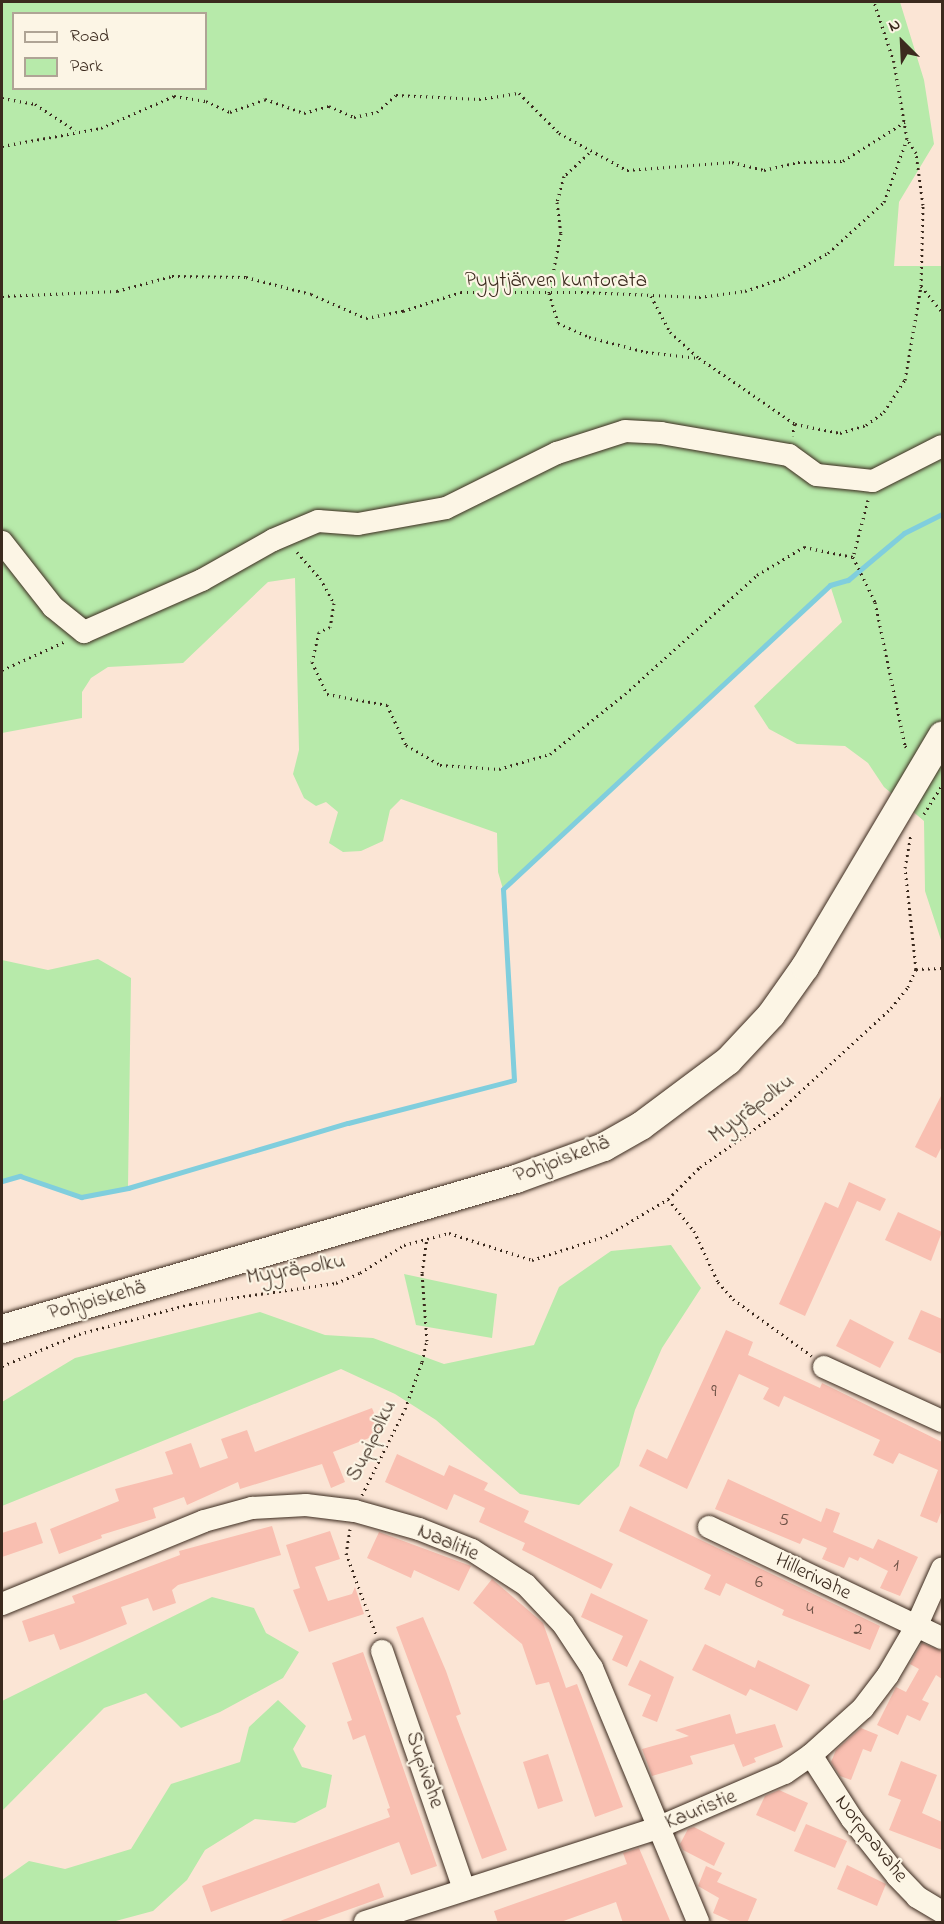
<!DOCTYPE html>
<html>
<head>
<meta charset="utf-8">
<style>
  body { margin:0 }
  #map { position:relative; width:944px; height:1924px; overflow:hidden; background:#fbe5d5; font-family:"Indie Flower",sans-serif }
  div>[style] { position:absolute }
  .green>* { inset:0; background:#b7eaaa }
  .stream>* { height:5px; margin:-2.5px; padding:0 2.5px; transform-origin:2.5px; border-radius:2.5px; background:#80cedd }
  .building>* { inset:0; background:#f9bfb1 }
  .path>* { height:3px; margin-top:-1.5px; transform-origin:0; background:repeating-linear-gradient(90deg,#3b2a1e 0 1.5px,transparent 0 6px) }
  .roads { filter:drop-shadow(0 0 2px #3b2a1e) drop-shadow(0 0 2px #3b2a1e) }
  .minor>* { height:22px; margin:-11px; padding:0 11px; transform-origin:11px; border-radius:11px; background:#fcf5e5 }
  .major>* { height:28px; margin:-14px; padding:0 14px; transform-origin:14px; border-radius:14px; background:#fcf5e5 }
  span { translate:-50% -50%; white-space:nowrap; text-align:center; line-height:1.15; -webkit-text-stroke:4.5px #fcf5e5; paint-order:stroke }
  .number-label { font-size:18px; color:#6a4f43 }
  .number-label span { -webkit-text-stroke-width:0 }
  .street-label { font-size:21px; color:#3b2a1e }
  .frame { position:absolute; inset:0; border:3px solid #3b2a1e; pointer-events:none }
  .legend { position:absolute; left:12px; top:12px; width:195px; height:78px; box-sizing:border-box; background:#fcf5e5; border:2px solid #afa495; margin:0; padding:8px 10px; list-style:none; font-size:18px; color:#3b2a1e }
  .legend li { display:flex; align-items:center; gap:12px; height:30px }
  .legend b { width:30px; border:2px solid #afa495 }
  .north { position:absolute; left:872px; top:12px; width:60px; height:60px; -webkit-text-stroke:4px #fcf5e5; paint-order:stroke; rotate:336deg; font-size:16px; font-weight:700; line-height:24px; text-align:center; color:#3b2a1e }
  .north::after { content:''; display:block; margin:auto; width:21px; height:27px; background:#3b2a1e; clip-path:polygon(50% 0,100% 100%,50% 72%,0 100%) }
</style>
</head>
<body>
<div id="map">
  <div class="green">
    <div style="clip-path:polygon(evenodd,2px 2px,900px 2px,924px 80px,934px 144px,899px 202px,894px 266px,942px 266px,942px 943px,925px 891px,924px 821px,884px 787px,868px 763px,845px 746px,797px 744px,769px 729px,754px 706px,842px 622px,830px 585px,503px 889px,498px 872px,497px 833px,401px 799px,390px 810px,383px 841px,361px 851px,343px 852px,329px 843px,338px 812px,326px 802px,316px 806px,304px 798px,293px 774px,299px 750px,295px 578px,268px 582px,183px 663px,108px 667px,91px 678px,82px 692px,82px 718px,2px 733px,2px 2px,14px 14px,206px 14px,206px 88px,14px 88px,14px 14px)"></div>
    <div style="clip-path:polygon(98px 959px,131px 978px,128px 1188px,81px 1197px,20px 1176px,2px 1181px,2px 960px,48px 970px)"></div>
    <div style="clip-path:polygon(671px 1245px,701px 1288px,662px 1348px,635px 1410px,619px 1466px,579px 1505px,520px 1494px,436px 1420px,395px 1394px,341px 1369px,2px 1506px,2px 1402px,75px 1358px,260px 1312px,325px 1335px,373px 1338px,444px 1364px,534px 1345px,559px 1287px,611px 1251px)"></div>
    <div style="clip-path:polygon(404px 1274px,497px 1294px,492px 1338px,416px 1325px)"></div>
    <div style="clip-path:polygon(212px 1597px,254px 1608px,266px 1633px,299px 1652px,283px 1678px,220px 1712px,181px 1728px,146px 1693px,104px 1708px,2px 1811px,2px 1701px)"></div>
    <div style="clip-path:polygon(278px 1700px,306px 1726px,293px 1749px,302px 1767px,332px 1775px,326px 1807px,295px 1823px,255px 1819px,205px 1850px,187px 1880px,153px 1911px,112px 1922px,2px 1922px,2px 1880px,29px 1861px,65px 1869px,131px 1849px,171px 1784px,240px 1762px,249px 1727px)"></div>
  </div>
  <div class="stream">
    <div style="left:2px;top:1181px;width:19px;rotate:-16deg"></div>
    <div style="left:20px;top:1176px;width:65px;rotate:19deg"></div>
    <div style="left:81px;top:1197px;width:48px;rotate:-10.8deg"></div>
    <div style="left:128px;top:1188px;width:229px;rotate:-16.5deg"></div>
    <div style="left:348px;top:1123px;width:171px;rotate:-14.5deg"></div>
    <div style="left:514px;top:1080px;width:191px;rotate:-93.3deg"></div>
    <div style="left:503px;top:889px;width:446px;rotate:-42.9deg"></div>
    <div style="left:830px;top:585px;width:19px;rotate:-16deg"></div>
    <div style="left:848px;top:580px;width:73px;rotate:-40deg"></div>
    <div style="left:904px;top:533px;width:42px;rotate:-26.6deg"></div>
  </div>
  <div class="building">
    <div style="clip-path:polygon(942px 1094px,942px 1146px,936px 1158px,915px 1147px)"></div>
    <div style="clip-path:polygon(849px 1182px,886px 1199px,880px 1211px,857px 1201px,805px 1316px,779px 1304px,825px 1202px,838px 1208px)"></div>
    <div style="clip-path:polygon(898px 1212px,942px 1232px,931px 1261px,885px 1240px)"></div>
    <div style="clip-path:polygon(921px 1310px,942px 1319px,942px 1354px,908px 1339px)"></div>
    <div style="clip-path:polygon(850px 1319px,894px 1342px,880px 1368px,836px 1346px)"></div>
    <div style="clip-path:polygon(726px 1330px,753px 1342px,748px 1355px,820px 1388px,822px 1383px,942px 1442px,942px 1510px,937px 1523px,920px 1516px,938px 1470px,899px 1453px,893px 1464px,873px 1455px,880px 1440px,784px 1396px,779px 1407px,763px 1399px,769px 1388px,739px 1374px,687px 1489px,639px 1466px,647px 1449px,667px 1459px)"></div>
    <div style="clip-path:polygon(372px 1408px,382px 1433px,333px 1452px,345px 1482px,331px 1488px,322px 1464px,240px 1489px,238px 1482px,187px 1505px,184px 1497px,153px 1508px,156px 1518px,101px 1535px,102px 1538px,59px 1554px,50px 1529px,119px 1501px,115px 1489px,173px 1474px,165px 1452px,191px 1443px,200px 1468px,228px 1458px,221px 1439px,247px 1430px,255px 1452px)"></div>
    <div style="clip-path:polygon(397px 1454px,444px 1476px,449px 1465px,488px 1483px,484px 1490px,529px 1511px,524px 1522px,613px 1564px,601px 1589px,522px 1550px,525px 1543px,479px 1522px,485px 1508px,454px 1494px,447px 1510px,385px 1482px)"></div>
    <div style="clip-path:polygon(728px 1479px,821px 1522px,826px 1508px,840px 1513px,833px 1532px,873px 1549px,878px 1539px,918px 1557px,900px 1596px,880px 1588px,888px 1571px,860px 1557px,858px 1561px,849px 1557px,844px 1568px,822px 1559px,827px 1548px,803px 1538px,800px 1544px,715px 1509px)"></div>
    <div style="clip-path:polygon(630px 1506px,880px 1626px,870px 1650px,782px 1615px,784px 1610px,726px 1583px,720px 1596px,704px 1589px,711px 1575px,619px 1531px)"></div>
    <div style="clip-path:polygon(36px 1522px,43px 1543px,2px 1557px,2px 1533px)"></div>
    <div style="clip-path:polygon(272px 1526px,281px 1555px,178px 1585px,172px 1590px,176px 1603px,153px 1611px,148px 1598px,121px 1607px,127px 1624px,82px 1642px,60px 1650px,54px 1634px,29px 1642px,22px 1621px,75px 1603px,72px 1596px,180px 1555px,179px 1551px)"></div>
    <div style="clip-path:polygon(330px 1531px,340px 1559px,315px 1567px,328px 1601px,352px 1594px,355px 1587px,364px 1614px,309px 1632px,293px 1590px,300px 1588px,286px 1545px)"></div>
    <div style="clip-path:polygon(379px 1532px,471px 1566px,459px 1591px,414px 1570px,411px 1578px,367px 1558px)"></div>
    <div style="clip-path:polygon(492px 1579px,543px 1623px,566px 1688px,577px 1684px,623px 1807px,595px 1817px,549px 1682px,536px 1685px,522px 1644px,473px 1603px)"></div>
    <div style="clip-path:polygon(591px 1593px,648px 1620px,627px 1667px,612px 1660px,623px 1636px,581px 1617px)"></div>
    <div style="clip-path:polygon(423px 1617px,446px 1671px,461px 1714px,456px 1716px,507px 1850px,482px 1859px,396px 1627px)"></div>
    <div style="clip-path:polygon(922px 1643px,942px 1651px,942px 1679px,936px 1675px,922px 1700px,929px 1703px,920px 1721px,907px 1715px,898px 1735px,877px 1725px,896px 1687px,906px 1692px,919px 1669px,910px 1664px)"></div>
    <div style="clip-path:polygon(705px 1644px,755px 1668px,758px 1660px,810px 1685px,797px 1711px,750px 1689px,746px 1696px,692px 1670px)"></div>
    <div style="clip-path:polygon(363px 1652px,437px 1866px,411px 1875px,399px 1842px,211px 1912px,202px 1886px,390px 1817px,387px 1809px,390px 1808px,365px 1735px,353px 1740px,347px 1722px,352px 1720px,332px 1663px)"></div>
    <div style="clip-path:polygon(640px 1660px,674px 1677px,657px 1722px,642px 1716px,651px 1695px,628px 1685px)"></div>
    <div style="clip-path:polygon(730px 1714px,736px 1734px,775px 1724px,783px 1747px,754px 1758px,756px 1762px,743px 1767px,734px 1744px,690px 1756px,693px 1764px,652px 1776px,642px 1749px,689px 1736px,675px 1730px)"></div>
    <div style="clip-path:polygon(861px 1728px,878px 1735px,871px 1752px,863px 1749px,851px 1780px,840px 1776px,831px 1762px,836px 1750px)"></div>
    <div style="clip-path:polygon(548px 1754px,563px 1801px,538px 1809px,523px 1762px)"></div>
    <div style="clip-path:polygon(901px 1761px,937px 1775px,922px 1813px,942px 1822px,942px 1850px,889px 1830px,901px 1800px,888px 1795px)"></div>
    <div style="clip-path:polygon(779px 1790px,808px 1803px,795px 1832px,756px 1815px,765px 1796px)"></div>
    <div style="clip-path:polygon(806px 1824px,847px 1841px,835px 1868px,794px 1851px)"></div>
    <div style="clip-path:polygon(694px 1827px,725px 1843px,714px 1866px,683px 1850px,680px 1844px,688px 1829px)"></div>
    <div style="clip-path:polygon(639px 1848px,671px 1923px,623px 1923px,616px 1902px,558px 1923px,498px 1923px,494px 1911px,627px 1864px,623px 1853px)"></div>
    <div style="clip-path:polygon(847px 1865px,886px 1884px,877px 1906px,837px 1889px)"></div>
    <div style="clip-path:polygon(706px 1866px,722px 1873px,717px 1882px,757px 1899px,747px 1923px,735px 1923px,713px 1913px,719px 1898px,698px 1886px)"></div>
    <div style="clip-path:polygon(379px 1883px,384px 1897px,311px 1923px,275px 1923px)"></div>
  </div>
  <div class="path">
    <div style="left:2px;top:98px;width:34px;rotate:10deg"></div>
    <div style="left:35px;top:104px;width:48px;rotate:33deg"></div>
    <div style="left:2px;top:146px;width:101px;rotate:-10.3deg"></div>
    <div style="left:101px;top:128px;width:80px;rotate:-23.7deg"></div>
    <div style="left:174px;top:96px;width:32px;rotate:9deg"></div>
    <div style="left:206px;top:101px;width:26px;rotate:25deg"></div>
    <div style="left:230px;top:112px;width:37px;rotate:-20deg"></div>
    <div style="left:265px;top:99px;width:41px;rotate:19.7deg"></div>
    <div style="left:304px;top:113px;width:26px;rotate:-16deg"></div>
    <div style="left:329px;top:106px;width:27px;rotate:24deg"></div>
    <div style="left:354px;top:117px;width:24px;rotate:-12deg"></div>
    <div style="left:377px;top:112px;width:25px;rotate:-42deg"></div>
    <div style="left:396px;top:95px;width:83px;rotate:2.8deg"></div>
    <div style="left:479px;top:99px;width:40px;rotate:-8.5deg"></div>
    <div style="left:519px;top:93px;width:57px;rotate:45deg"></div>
    <div style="left:559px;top:133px;width:77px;rotate:28.6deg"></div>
    <div style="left:627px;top:170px;width:105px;rotate:-4.4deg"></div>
    <div style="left:732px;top:162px;width:33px;rotate:14deg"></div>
    <div style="left:764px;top:170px;width:35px;rotate:-13deg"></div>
    <div style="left:798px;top:162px;width:45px;rotate:-1.3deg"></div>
    <div style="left:843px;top:161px;width:73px;rotate:-32.2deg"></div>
    <div style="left:589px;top:153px;width:34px;rotate:137deg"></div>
    <div style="left:564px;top:176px;width:27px;rotate:105deg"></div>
    <div style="left:557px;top:202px;width:31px;rotate:83deg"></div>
    <div style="left:561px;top:233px;width:61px;rotate:101.3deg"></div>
    <div style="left:549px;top:293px;width:31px;rotate:73deg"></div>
    <div style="left:558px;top:323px;width:34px;rotate:24deg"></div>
    <div style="left:589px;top:337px;width:59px;rotate:14.7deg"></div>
    <div style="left:646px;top:352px;width:53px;rotate:6.5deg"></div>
    <div style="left:921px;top:286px;width:33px;rotate:51deg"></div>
    <div style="left:2px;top:296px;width:115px;rotate:-2.5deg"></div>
    <div style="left:117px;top:291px;width:57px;rotate:-15.3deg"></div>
    <div style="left:172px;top:276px;width:74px;rotate:0.8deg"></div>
    <div style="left:246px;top:277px;width:67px;rotate:14.7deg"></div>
    <div style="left:311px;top:294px;width:60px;rotate:23.6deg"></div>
    <div style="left:366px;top:318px;width:38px;rotate:-11deg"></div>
    <div style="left:403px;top:311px;width:61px;rotate:-18.1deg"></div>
    <div style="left:461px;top:292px;width:120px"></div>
    <div style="left:581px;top:292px;width:118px;rotate:2.4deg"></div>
    <div style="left:699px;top:297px;width:46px;rotate:-7.4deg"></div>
    <div style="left:745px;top:291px;width:40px;rotate:-18.9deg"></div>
    <div style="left:783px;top:278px;width:51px;rotate:-29.1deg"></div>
    <div style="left:828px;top:253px;width:76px;rotate:-42.3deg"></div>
    <div style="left:884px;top:202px;width:67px;rotate:-69.9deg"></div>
    <div style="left:907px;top:139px;width:78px;rotate:-99.6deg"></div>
    <div style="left:894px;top:62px;width:63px;rotate:-108.4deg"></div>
    <div style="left:651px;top:296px;width:41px;rotate:62.2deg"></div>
    <div style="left:670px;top:332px;width:39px;rotate:42deg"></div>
    <div style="left:699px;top:358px;width:116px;rotate:34.5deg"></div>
    <div style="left:795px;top:424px;width:12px;rotate:104deg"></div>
    <div style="left:795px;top:424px;width:46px;rotate:11.3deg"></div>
    <div style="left:840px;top:433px;width:27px;rotate:-17deg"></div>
    <div style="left:866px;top:425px;width:22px;rotate:-36deg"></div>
    <div style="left:884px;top:412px;width:38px;rotate:-57deg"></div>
    <div style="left:905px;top:380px;width:95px;rotate:-80.3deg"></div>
    <div style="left:921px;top:286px;width:81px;rotate:-88.6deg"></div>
    <div style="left:923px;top:205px;width:52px;rotate:-97.7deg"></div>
    <div style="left:916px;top:153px;width:17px;rotate:-123deg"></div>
    <div style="left:868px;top:500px;width:59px;rotate:104.7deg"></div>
    <div style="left:853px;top:557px;width:50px;rotate:63.9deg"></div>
    <div style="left:875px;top:602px;width:147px;rotate:78.2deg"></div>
    <div style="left:905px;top:746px;width:5px;rotate:37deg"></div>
    <div style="left:297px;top:552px;width:35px;rotate:49deg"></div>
    <div style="left:320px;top:578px;width:29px;rotate:61deg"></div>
    <div style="left:334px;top:603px;width:24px;rotate:99deg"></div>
    <div style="left:330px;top:627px;width:12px;rotate:156deg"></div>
    <div style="left:319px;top:632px;width:31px;rotate:103deg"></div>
    <div style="left:312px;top:662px;width:35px;rotate:65deg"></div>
    <div style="left:327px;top:694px;width:61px;rotate:10.4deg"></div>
    <div style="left:387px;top:705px;width:44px;rotate:64.6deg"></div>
    <div style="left:406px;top:745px;width:39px;rotate:30deg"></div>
    <div style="left:440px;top:765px;width:59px;rotate:3.9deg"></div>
    <div style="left:499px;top:769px;width:53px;rotate:-16.4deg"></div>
    <div style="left:550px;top:754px;width:96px;rotate:-38.7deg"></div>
    <div style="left:625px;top:694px;width:178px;rotate:-42deg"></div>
    <div style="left:757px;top:575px;width:55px;rotate:-30.8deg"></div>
    <div style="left:804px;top:547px;width:50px;rotate:11.5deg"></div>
    <div style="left:2px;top:670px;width:70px;rotate:-24.4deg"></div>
    <div style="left:924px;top:814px;width:34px;rotate:-58deg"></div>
    <div style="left:916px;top:969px;width:26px;rotate:-2deg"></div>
    <div style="left:668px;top:1199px;width:41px;rotate:50.9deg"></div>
    <div style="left:694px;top:1231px;width:56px;rotate:64.8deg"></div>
    <div style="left:718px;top:1282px;width:23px;rotate:49deg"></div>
    <div style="left:733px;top:1299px;width:97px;rotate:35.8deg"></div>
    <div style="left:2px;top:1366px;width:83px;rotate:-22.6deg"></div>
    <div style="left:79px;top:1334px;width:115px;rotate:-15.1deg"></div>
    <div style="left:190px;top:1304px;width:148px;rotate:-8.2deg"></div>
    <div style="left:336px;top:1283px;width:26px;rotate:-23deg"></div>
    <div style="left:360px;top:1273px;width:52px;rotate:-32.5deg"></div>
    <div style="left:404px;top:1245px;width:47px;rotate:-14.9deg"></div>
    <div style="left:449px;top:1233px;width:87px;rotate:18deg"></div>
    <div style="left:532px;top:1260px;width:78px;rotate:-18deg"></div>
    <div style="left:606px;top:1236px;width:72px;rotate:-30.8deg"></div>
    <div style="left:668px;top:1199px;width:45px;rotate:-45deg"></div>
    <div style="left:700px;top:1167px;width:94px;rotate:-35deg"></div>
    <div style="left:777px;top:1113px;width:155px;rotate:-42.6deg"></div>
    <div style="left:891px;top:1008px;width:27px;rotate:-51deg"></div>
    <div style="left:908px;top:987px;width:20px;rotate:-66deg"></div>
    <div style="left:916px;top:969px;width:102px;rotate:-96.2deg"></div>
    <div style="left:905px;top:868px;width:34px;rotate:-80deg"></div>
    <div style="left:362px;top:1495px;width:96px;rotate:-63.4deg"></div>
    <div style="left:405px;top:1409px;width:50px;rotate:-70.1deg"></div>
    <div style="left:422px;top:1362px;width:22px;rotate:-77deg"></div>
    <div style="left:427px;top:1341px;width:68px;rotate:-94.2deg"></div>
    <div style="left:422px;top:1273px;width:35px;rotate:-82deg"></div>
    <div style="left:350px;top:1529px;width:24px;rotate:99deg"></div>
    <div style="left:346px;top:1553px;width:86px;rotate:69.7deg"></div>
  </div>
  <div class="roads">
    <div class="minor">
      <div style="left:2px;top:542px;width:83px;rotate:51.9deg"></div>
      <div style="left:53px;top:607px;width:40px;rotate:39deg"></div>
      <div style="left:84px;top:632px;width:129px;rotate:-23.8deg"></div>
      <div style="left:202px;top:580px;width:81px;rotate:-29.4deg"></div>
      <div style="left:273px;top:540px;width:49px;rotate:-22.9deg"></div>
      <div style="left:318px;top:521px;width:40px;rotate:4.3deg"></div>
      <div style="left:358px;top:524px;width:89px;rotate:-10.3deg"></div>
      <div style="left:446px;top:508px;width:124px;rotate:-26.4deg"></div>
      <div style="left:557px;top:453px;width:71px;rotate:-17.9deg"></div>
      <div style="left:625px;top:431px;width:36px;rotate:3deg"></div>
      <div style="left:661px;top:433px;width:130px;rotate:9.8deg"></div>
      <div style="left:789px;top:455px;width:34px;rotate:36deg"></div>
      <div style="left:817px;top:475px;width:56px;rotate:6.1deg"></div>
      <div style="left:873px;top:481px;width:77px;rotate:-26.9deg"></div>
      <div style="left:824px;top:1367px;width:130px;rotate:24.6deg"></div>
      <div style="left:709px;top:1527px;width:258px;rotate:25.5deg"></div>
      <div style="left:2px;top:1604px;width:218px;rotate:-22.3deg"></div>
      <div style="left:204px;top:1521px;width:50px;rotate:-15.2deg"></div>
      <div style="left:252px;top:1508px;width:54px;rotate:-3.2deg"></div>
      <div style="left:306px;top:1505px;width:49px;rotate:7deg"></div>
      <div style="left:355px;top:1511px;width:66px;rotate:15.7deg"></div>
      <div style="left:419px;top:1529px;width:57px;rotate:21.6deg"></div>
      <div style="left:472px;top:1550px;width:64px;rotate:32.9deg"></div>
      <div style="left:526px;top:1585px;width:54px;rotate:46.5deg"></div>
      <div style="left:563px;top:1624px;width:53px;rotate:56.6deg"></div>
      <div style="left:592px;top:1668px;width:275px;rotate:67.3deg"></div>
      <div style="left:382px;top:1651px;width:252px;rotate:71deg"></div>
      <div style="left:811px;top:1755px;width:76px;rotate:57.4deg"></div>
      <div style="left:852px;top:1819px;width:73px;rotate:51.7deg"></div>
      <div style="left:897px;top:1876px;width:29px;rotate:46deg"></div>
      <div style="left:917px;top:1897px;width:29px;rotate:31deg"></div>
      <div style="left:365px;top:1922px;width:307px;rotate:-17.8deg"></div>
      <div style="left:657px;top:1828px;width:139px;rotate:-23.3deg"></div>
      <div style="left:785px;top:1773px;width:32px;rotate:-35deg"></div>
      <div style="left:811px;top:1755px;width:70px;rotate:-42.1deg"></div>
      <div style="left:863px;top:1708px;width:41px;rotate:-52.9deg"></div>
      <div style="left:888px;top:1675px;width:56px;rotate:-59.7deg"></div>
      <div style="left:916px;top:1627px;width:64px;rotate:-65.9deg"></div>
    </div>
    <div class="major">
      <div style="left:2px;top:1329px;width:535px;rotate:-16.27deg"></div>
      <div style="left:516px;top:1179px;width:94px;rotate:-20deg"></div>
      <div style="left:604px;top:1147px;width:43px;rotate:-29.6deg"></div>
      <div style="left:641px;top:1126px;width:109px;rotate:-36.8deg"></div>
      <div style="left:728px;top:1061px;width:63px;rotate:-46.9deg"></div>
      <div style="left:771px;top:1015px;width:59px;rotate:-54.7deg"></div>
      <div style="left:805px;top:967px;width:269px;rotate:-59.3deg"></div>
    </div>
  </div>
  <div class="number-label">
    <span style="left:714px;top:1392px">9</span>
    <span style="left:784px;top:1521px">5</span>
    <span style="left:896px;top:1566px">1</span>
    <span style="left:759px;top:1583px">6</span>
    <span style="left:810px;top:1610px">4</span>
    <span style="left:858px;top:1630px">2</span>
  </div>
  <div class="street-label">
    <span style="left:556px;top:281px">Pyytjärven kuntorata</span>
    <span style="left:752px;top:1109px;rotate:-37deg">Myyräpolku</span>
    <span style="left:562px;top:1160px;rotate:-21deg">Pohjoiskehä</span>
    <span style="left:296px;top:1270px;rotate:-10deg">Myyräpolku</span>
    <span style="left:97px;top:1301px;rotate:-16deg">Pohjoiskehä</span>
    <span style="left:372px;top:1441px;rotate:-64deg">Supipolku</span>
    <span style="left:448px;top:1543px;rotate:23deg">Naalitie</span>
    <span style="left:813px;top:1577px;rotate:26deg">Hillerivahe</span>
    <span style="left:424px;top:1770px;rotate:71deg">Supivahe</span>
    <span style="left:701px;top:1810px;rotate:-22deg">Kauristie</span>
    <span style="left:871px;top:1839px;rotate:52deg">Norppavahe</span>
  </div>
  <div class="frame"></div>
  <ul class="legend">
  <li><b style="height:8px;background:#fcf5e5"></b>Road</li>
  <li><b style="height:16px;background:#b7eaaa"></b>Park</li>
  </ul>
  <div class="north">N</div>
</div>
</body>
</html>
